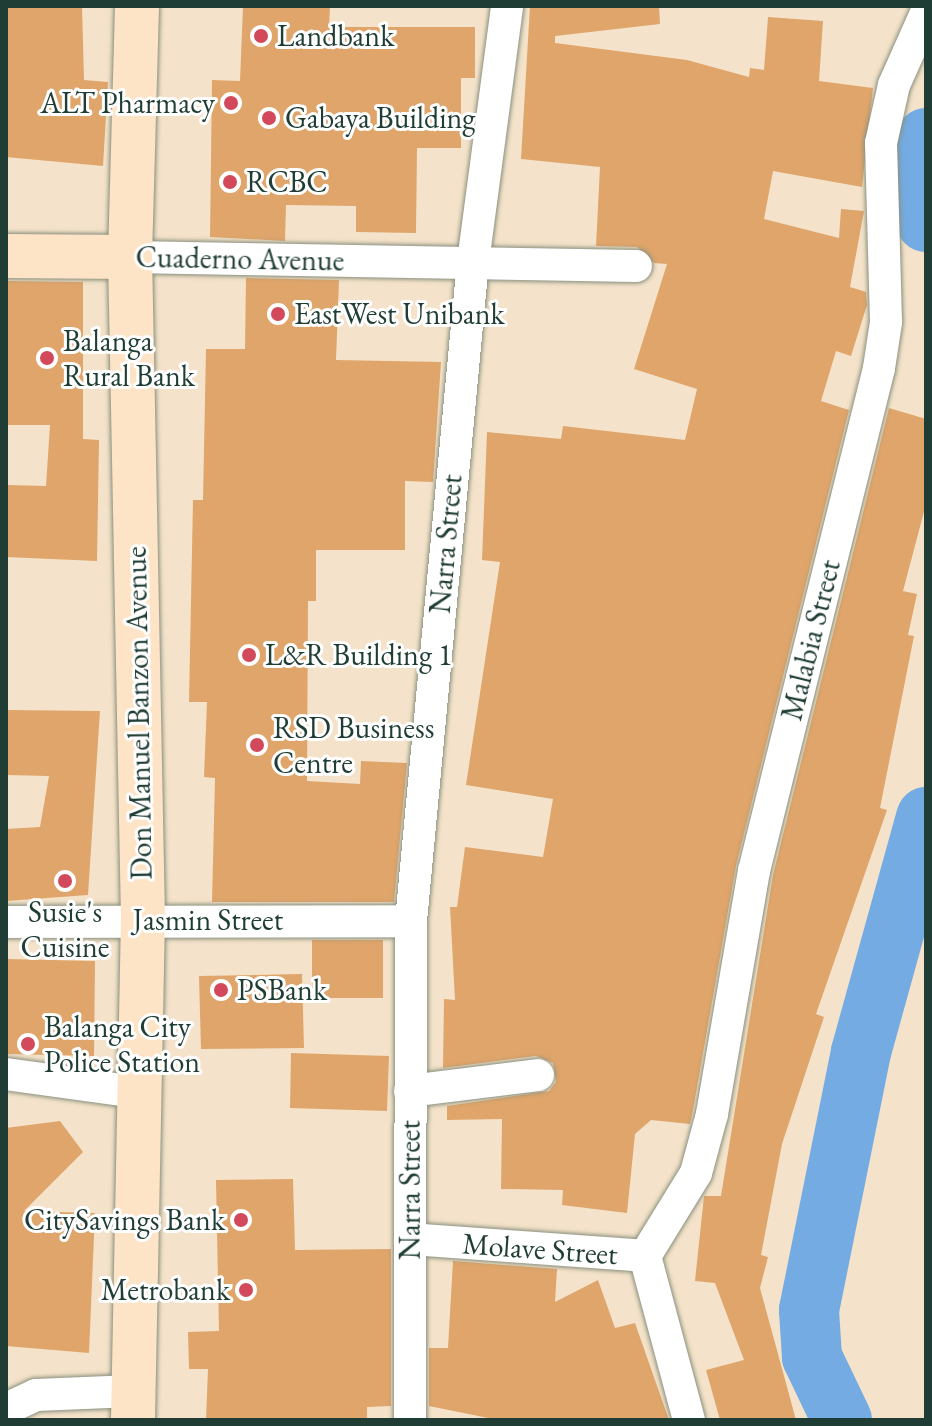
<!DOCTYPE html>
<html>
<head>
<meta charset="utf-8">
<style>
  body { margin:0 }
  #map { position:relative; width:932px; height:1426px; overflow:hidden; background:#f4e3ca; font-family:"EB Garamond",serif }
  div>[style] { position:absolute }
  .river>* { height:60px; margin:-30px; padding:0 30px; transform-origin:30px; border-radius:30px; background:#73abe2 }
  .building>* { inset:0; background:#dfa56b }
  .roads { filter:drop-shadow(0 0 2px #8a907f) drop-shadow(0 0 2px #8a907f) }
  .street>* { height:32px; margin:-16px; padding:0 16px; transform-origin:16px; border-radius:16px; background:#fff }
  .secondary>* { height:44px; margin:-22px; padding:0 22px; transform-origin:22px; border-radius:22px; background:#fee4c6 }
  .dots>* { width:22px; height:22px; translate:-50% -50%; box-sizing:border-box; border:4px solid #fff; border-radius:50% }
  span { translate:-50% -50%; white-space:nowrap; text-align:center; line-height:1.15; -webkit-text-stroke:6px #fff; paint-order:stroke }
  .poi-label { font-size:30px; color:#1f3d34 }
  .left { translate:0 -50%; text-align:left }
  .right { translate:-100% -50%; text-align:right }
  .street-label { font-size:30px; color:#1f3d34 }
  .frame { position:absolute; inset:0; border:8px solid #1f3d34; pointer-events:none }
</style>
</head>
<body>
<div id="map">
  <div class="river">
    <div style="left:926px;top:138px;width:84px;rotate:90deg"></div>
    <div style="left:842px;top:1420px;width:70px;rotate:-115.5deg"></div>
    <div style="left:812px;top:1357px;width:47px;rotate:-93.7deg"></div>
    <div style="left:809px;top:1310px;width:263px;rotate:-78.6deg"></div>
    <div style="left:861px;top:1052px;width:244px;rotate:-74.5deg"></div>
  </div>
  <div class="building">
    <div style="clip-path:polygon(6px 6px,82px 6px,84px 80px,108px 82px,103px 166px,6px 157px)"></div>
    <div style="clip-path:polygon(243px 6px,330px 6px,329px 27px,475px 27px,475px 78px,461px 78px,461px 148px,417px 148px,416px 233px,356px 232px,356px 206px,286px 205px,285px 241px,210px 237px,212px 80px,240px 81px)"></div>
    <div style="clip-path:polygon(530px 6px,659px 6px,660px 24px,555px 36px,555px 43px,687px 60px,749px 77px,750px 68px,764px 70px,768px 17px,823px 21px,819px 81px,873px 88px,862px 187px,773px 171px,764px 219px,839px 238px,841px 209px,864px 211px,850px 287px,866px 292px,867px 305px,851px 356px,836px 351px,821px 401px,849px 410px,736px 866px,693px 1110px,690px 1124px,651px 1120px,635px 1134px,627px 1213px,562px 1205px,563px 1190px,501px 1189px,502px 1119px,447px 1120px,447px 1106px,549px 1091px,556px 1082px,553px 1063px,536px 1056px,443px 1068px,444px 999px,455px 1000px,450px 907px,457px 907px,465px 847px,543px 857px,553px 799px,466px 785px,500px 562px,482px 560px,487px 432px,561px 439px,563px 426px,685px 440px,697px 389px,634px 369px,667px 264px,654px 263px,637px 247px,596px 246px,600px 167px,521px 159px)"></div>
    <div style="clip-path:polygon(246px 278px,339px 280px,336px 360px,441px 362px,433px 482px,405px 481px,405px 550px,316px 550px,316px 601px,308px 601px,307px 781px,360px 784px,361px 761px,407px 763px,394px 902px,212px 902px,215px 778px,204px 777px,207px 702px,189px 702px,193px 500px,203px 500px,206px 349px,245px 349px)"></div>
    <div style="clip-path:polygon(8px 281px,83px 282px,83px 439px,99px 440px,97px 561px,6px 557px,6px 485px,46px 486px,50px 425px,6px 425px)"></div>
    <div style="clip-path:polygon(889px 408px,926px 419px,926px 504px,903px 591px,917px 594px,908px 635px,914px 636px,880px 808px,887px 810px,816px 1014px,824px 1017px,782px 1144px,761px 1255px,768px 1257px,760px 1288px,796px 1420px,720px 1420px,706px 1370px,744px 1360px,715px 1283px,695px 1281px,704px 1196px,721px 1196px,773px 875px)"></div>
    <div style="clip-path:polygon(6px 710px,100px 711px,88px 895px,6px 901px,6px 829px,40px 827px,49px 776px,6px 775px)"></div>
    <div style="clip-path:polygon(312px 940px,383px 940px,383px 998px,312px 998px)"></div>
    <div style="clip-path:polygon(6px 959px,95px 961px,94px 1056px,6px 1054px)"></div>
    <div style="clip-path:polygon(302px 974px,304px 1048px,201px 1049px,199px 976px)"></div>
    <div style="clip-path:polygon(291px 1053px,389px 1056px,387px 1111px,290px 1108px)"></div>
    <div style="clip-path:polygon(60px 1121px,83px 1152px,24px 1211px,95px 1213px,89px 1353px,6px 1346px,6px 1128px)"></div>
    <div style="clip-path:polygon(293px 1179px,295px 1250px,391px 1249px,391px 1406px,367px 1407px,367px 1420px,206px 1420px,208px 1369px,189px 1369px,188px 1332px,219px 1331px,216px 1180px)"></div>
    <div style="clip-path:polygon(453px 1261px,557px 1269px,555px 1302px,598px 1280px,615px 1328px,635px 1323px,669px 1420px,498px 1420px,429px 1406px,429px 1348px,448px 1348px)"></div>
  </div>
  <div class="roads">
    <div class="street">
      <div style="left:130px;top:257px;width:506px;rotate:1.02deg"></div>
      <div style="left:6px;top:922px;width:405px;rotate:-0.1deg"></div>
      <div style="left:6px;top:1074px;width:131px;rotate:7.9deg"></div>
      <div style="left:410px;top:1091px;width:129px;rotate:-7.1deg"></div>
      <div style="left:410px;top:1239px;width:236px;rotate:4.1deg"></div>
      <div style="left:645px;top:1256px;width:97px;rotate:-58.4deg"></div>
      <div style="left:696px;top:1173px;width:61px;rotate:-74.8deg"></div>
      <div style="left:712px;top:1114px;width:247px;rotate:-80.2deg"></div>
      <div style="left:754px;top:871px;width:518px;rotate:-76.04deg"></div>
      <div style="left:879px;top:368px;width:47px;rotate:-81.3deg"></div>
      <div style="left:886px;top:322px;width:179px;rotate:-91.6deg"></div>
      <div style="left:881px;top:143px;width:59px;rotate:-77.4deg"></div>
      <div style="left:894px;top:85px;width:79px;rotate:-66deg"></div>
      <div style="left:645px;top:1256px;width:170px;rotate:75deg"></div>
      <div style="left:6px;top:1409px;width:33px;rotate:-25deg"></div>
      <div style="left:36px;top:1395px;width:97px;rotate:-2.4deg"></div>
      <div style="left:410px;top:1420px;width:499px;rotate:-89.9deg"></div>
      <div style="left:411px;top:921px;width:662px;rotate:-84.63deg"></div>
      <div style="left:473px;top:262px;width:258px;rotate:-82.4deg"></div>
    </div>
    <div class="secondary">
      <div style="left:6px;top:256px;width:124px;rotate:0.5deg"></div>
      <div style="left:133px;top:1420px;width:501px;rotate:-88.86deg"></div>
      <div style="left:143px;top:919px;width:662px;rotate:-91.12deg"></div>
      <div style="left:130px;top:257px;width:251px;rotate:-88.4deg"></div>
    </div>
  </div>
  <div class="dots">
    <div style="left:261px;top:36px;background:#d1495b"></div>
    <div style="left:231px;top:103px;background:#d1495b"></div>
    <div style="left:269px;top:118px;background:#d1495b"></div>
    <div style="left:230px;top:182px;background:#d1495b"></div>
    <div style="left:278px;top:314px;background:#d1495b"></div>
    <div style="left:47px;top:358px;background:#d1495b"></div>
    <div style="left:249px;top:655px;background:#d1495b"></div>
    <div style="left:257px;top:745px;background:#d1495b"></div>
    <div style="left:65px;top:881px;background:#d1495b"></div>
    <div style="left:221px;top:990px;background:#d1495b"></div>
    <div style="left:28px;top:1044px;background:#d1495b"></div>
    <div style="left:241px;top:1220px;background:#d1495b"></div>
    <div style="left:246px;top:1290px;background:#d1495b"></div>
  </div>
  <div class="poi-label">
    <span class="left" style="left:277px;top:36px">Landbank</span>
    <span class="right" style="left:215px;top:103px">ALT Pharmacy</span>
    <span class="left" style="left:285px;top:118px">Gabaya Building</span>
    <span class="left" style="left:246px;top:182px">RCBC</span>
    <span class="left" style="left:294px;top:314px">EastWest Unibank</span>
    <span class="left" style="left:63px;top:358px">Balanga<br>Rural Bank</span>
    <span class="left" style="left:265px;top:655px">L&amp;R Building 1</span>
    <span class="left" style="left:273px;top:745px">RSD Business<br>Centre</span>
    <span style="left:65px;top:929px">Susie's<br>Cuisine</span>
    <span class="left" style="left:237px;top:990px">PSBank</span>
    <span class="left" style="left:44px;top:1044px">Balanga City<br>Police Station</span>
    <span class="right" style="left:225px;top:1220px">CitySavings Bank</span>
    <span class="right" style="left:230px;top:1290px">Metrobank</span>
  </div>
  <div class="street-label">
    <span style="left:240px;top:259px;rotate:1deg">Cuaderno Avenue</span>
    <span style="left:446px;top:544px;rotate:-85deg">Narra Street</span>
    <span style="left:811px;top:640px;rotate:-76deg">Malabia Street</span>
    <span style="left:139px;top:713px;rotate:-91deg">Don Manuel Banzon Avenue</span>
    <span style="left:208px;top:920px">Jasmin Street</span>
    <span style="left:410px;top:1190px;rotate:-90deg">Narra Street</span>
    <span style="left:540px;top:1249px;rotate:4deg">Molave Street</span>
  </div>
  <div class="frame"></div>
</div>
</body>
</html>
